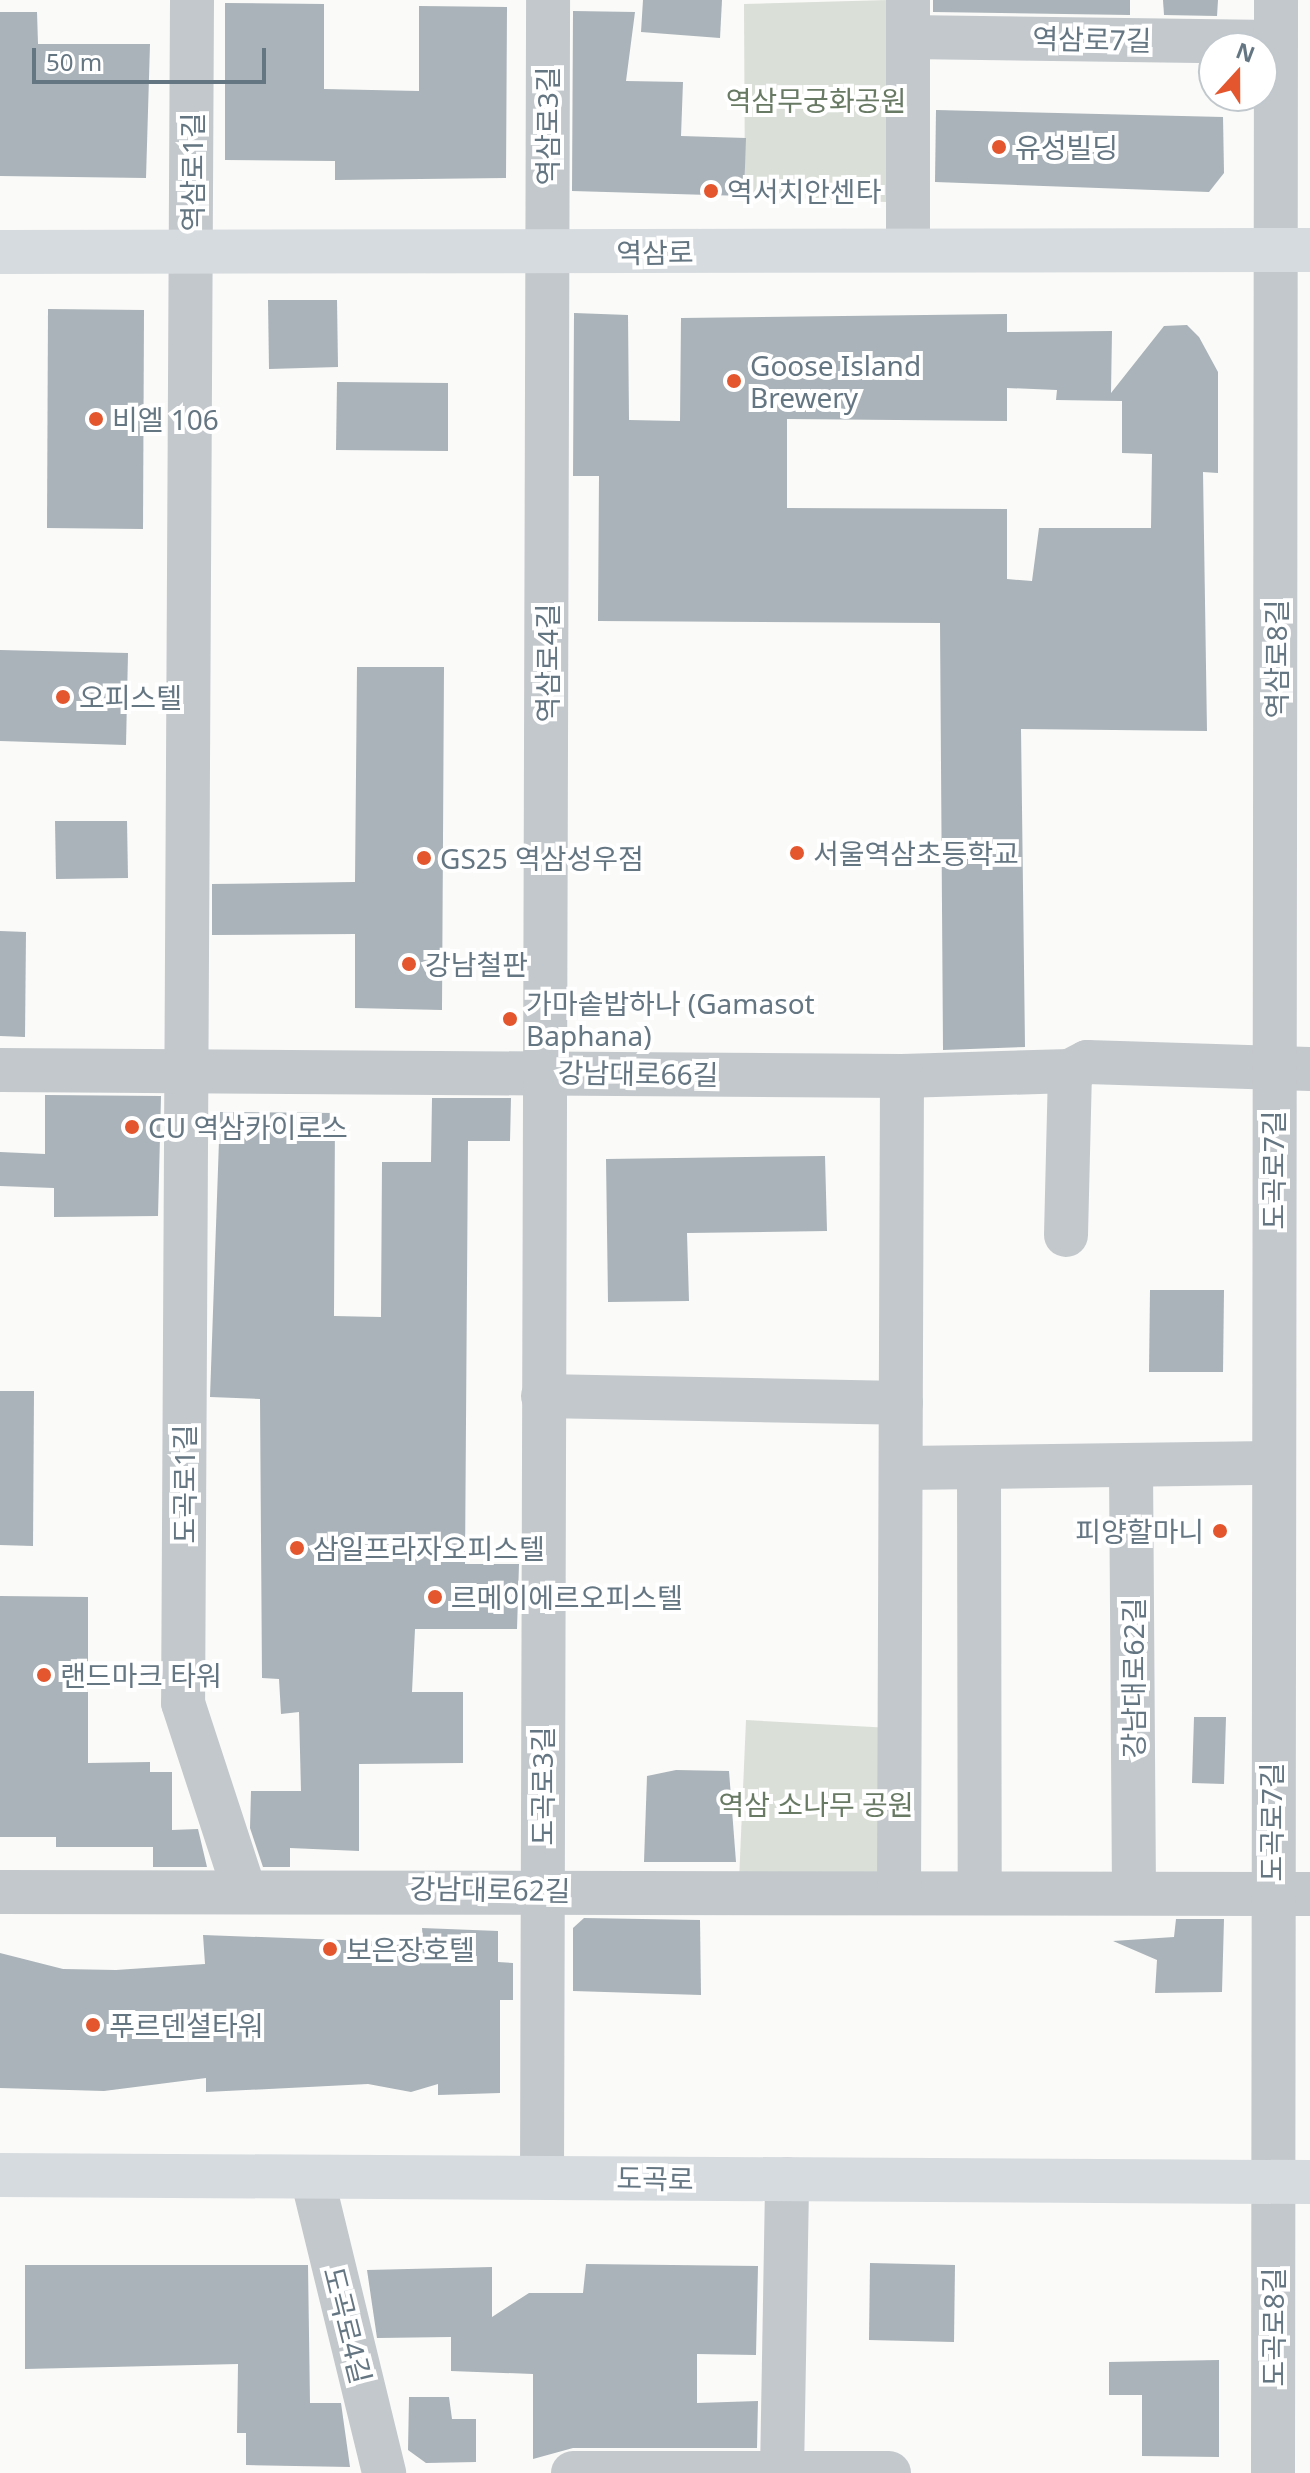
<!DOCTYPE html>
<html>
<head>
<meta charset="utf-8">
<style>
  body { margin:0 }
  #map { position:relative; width:1310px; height:2473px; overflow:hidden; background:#fafaf8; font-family:"Noto Sans","Noto Sans KR",sans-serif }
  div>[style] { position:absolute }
  .green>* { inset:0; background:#dadfd7 }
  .building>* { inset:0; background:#aab3b9 }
  .minor>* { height:44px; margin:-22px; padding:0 22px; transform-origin:22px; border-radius:22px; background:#c3c8cc }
  .major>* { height:44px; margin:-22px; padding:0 22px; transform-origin:22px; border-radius:22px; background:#d6dbdf }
  .dots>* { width:22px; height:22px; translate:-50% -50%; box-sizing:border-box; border:4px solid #fff; border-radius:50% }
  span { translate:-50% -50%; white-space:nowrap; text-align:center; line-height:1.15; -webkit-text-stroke:8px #fff; paint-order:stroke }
  .street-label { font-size:28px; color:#657683 }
  .park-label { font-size:28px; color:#687a64 }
  .poi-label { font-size:28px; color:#657683 }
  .left { translate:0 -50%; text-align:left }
  .right { translate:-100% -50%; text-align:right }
  .north { position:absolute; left:1198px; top:32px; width:80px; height:80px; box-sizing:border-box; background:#fff; border:2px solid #c1c8cd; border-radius:50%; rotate:21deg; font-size:22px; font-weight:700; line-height:32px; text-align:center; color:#657683 }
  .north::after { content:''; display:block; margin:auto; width:28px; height:36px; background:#e4572e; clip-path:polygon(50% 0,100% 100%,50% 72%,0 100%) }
  .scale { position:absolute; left:32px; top:48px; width:234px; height:36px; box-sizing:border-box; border:4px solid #657683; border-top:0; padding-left:10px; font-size:24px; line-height:28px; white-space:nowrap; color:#657683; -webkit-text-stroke:6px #fff; paint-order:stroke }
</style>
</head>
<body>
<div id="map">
  <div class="green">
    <div style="clip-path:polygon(888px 0,886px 202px,745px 196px,744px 4px)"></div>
    <div style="clip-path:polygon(746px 1720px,891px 1728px,890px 1884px,739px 1881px)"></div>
  </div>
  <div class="building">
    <div style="clip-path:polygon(643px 0,722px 0,720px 38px,641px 32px)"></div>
    <div style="clip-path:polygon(933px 0,1130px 0,1130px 15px,933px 12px)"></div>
    <div style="clip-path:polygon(1163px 0,1218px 0,1217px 16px,1164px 15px)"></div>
    <div style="clip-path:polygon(225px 3px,324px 4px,324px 89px,419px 91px,419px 6px,507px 7px,506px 178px,335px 180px,335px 161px,225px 160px)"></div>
    <div style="clip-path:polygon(573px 11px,635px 12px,626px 81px,683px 82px,681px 136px,746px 138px,744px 196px,572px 191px)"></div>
    <div style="clip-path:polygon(0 12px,37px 12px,38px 44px,150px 44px,146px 178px,0 176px)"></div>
    <div style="clip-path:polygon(936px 110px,1223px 117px,1224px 173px,1209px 192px,935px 182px)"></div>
    <div style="clip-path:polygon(268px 300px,337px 300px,338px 367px,269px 369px)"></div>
    <div style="clip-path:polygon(48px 309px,144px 310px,143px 529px,47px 528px)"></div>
    <div style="clip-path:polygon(evenodd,574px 313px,628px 315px,629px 420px,680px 421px,681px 318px,1007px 314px,1007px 332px,1112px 331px,1111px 393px,1164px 326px,1187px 325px,1199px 337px,1218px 372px,1218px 473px,1203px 472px,1207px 731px,1021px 729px,1025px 1047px,943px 1050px,940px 623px,598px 621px,599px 476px,573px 476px,574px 313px,1007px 388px,1057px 390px,1056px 400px,1122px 401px,1122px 453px,1152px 454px,1151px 528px,1039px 528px,1032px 581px,1007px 579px,1007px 509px,787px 508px,787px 419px,1007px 421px,1007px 388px)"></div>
    <div style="clip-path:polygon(337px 382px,448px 383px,448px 451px,336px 450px)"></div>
    <div style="clip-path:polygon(0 650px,128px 653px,126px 745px,0 741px)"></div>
    <div style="clip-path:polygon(357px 667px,444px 667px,442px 1010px,355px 1008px,355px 934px,212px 935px,212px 884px,355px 882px)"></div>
    <div style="clip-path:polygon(55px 821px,127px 821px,128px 878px,56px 879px)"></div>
    <div style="clip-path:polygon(0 931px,26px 932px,25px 1037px,0 1036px)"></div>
    <div style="clip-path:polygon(45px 1095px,161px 1096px,158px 1216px,54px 1217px,54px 1188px,0 1186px,0 1152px,45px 1154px)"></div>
    <div style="clip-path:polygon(432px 1098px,511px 1098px,510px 1141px,468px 1141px,465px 1564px,519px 1564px,517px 1629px,415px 1629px,412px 1692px,463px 1692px,463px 1763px,359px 1764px,359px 1851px,290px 1848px,290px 1867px,263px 1867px,250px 1828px,251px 1791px,301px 1791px,299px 1712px,281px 1714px,279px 1679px,262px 1678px,260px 1399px,210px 1397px,220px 1112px,335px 1113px,334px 1316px,381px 1317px,382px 1162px,431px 1162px)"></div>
    <div style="clip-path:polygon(825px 1156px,827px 1231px,687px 1233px,689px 1301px,608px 1302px,606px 1159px)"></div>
    <div style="clip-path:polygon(1150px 1290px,1224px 1290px,1223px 1372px,1149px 1372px)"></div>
    <div style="clip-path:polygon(0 1391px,34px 1391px,33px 1546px,0 1545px)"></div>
    <div style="clip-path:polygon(0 1596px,88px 1597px,88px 1763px,150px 1762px,150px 1772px,172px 1772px,172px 1830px,198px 1829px,207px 1867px,153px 1867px,153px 1847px,56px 1847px,56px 1837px,0 1837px)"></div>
    <div style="clip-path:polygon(1194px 1717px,1226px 1717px,1224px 1784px,1192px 1783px)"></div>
    <div style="clip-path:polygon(676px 1770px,729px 1771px,736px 1862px,644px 1862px,647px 1776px)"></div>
    <div style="clip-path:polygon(584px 1918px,700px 1920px,701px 1995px,573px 1991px,573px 1928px)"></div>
    <div style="clip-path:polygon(1176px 1919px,1224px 1919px,1222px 1992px,1155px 1993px,1157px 1960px,1113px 1941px,1174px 1937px)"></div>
    <div style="clip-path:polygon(422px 1928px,498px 1931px,498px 1962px,513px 1963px,513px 2000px,500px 2000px,500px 2093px,438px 2095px,438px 2084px,411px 2092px,368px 2084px,206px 2092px,206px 2078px,104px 2091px,0 2088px,0 1953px,63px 1969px,116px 1970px,205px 1964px,203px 1935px,423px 1943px)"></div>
    <div style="clip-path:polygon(870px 2263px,955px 2265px,954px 2342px,869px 2340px)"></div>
    <div style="clip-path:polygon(586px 2264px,758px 2266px,756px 2355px,697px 2354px,697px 2403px,758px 2401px,757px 2448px,573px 2448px,533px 2459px,533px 2374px,451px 2371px,451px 2337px,377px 2338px,367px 2270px,492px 2267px,492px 2317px,529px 2293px,583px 2293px)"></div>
    <div style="clip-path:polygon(25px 2265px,308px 2265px,310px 2403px,341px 2403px,350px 2467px,246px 2465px,246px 2433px,237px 2433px,238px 2364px,25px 2369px)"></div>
    <div style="clip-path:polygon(1219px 2360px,1219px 2457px,1142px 2456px,1142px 2395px,1109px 2395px,1109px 2362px)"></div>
    <div style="clip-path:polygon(409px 2397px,449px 2397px,452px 2419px,476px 2419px,476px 2462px,426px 2463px,408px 2450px)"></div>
  </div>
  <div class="minor">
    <div style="left:192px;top:0;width:1703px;rotate:90.3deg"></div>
    <div style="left:183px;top:1703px;width:194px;rotate:71.9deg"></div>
    <div style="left:908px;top:37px;width:368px;rotate:0.8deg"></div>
    <div style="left:908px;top:250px;width:250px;rotate:-90deg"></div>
    <div style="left:0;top:1070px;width:902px;rotate:0.38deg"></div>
    <div style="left:902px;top:1076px;width:168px;rotate:-1.7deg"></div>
    <div style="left:1070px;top:1071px;width:19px;rotate:-28deg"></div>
    <div style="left:1087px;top:1062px;width:223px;rotate:1.8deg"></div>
    <div style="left:1066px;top:1235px;width:164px;rotate:-88.6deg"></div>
    <div style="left:543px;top:1396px;width:358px;rotate:1.1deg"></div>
    <div style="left:1131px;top:1465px;width:426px;rotate:89.6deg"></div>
    <div style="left:979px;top:1467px;width:425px;rotate:89.9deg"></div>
    <div style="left:904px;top:1468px;width:367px;rotate:-0.8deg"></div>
    <div style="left:0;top:1892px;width:1310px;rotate:0.09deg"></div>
    <div style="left:899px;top:1893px;width:817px;rotate:-89.79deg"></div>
    <div style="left:312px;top:2177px;width:305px;rotate:76.3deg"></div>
    <div style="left:542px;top:2177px;width:2177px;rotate:-89.84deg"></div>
    <div style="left:573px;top:2473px;width:316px"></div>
    <div style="left:782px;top:2473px;width:294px;rotate:-89deg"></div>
    <div style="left:1273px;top:2473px;width:2473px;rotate:-89.93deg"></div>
  </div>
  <div class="major">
    <div style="left:0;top:252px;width:1310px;rotate:-0.09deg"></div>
    <div style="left:0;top:2175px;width:1310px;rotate:0.31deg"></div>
  </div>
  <div class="dots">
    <div style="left:999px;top:147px;background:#e4572e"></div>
    <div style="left:711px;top:191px;background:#e4572e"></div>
    <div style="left:734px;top:381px;background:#e4572e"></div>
    <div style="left:96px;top:419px;background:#e4572e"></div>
    <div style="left:63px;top:697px;background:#e4572e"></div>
    <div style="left:797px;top:853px;background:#e4572e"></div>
    <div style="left:424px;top:858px;background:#e4572e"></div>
    <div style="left:409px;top:964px;background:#e4572e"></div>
    <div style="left:510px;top:1019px;background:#e4572e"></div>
    <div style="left:132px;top:1127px;background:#e4572e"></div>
    <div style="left:1220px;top:1531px;background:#e4572e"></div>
    <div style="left:297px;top:1548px;background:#e4572e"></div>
    <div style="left:435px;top:1597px;background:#e4572e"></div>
    <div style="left:44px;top:1675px;background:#e4572e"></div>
    <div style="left:330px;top:1949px;background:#e4572e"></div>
    <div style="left:93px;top:2025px;background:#e4572e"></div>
  </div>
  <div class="street-label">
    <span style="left:1092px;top:39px;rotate:1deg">역삼로7길</span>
    <span style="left:547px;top:126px;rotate:-90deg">역삼로3길</span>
    <span style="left:192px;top:172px;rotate:-90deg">역삼로1길</span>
    <span style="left:655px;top:252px;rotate:-1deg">역삼로</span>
    <span style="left:1276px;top:659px;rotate:-90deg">역삼로8길</span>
    <span style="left:547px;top:663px;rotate:-90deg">역삼로4길</span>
    <span style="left:638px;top:1073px;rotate:1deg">강남대로66길</span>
    <span style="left:1273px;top:1170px;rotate:-90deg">도곡로7길</span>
    <span style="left:184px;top:1484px;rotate:-90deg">도곡로1길</span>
    <span style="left:1133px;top:1678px;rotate:-90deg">강남대로62길</span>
    <span style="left:542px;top:1786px;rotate:-90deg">도곡로3길</span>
    <span style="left:1271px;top:1822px;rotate:-90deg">도곡로7길</span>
    <span style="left:490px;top:1889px;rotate:1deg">강남대로62길</span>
    <span style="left:655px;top:2178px;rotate:1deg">도곡로</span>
    <span style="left:348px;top:2325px;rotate:76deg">도곡로4길</span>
    <span style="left:1273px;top:2327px;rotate:-90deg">도곡로8길</span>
  </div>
  <div class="park-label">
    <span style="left:816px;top:100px">역삼무궁화공원</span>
    <span style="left:816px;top:1804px">역삼 소나무 공원</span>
  </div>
  <div class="poi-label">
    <span class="left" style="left:1015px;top:147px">유성빌딩</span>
    <span class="left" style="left:727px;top:191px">역서치안센타</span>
    <span class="left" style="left:750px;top:381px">Goose Island<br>Brewery</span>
    <span class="left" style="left:112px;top:419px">비엘 106</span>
    <span class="left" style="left:79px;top:697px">오피스텔</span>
    <span class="left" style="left:813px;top:853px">서울역삼초등학교</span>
    <span class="left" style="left:440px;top:858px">GS25 역삼성우점</span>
    <span class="left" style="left:425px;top:964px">강남철판</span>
    <span class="left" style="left:526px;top:1019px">가마솥밥하나 (Gamasot<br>Baphana)</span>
    <span class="left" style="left:148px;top:1127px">CU 역삼카이로스</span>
    <span class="right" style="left:1204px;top:1531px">피양할마니</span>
    <span class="left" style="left:313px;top:1548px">삼일프라자오피스텔</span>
    <span class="left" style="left:451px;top:1597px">르메이에르오피스텔</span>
    <span class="left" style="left:60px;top:1675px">랜드마크 타워</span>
    <span class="left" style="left:346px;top:1949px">보은장호텔</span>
    <span class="left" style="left:109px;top:2025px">푸르덴셜타워</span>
  </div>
  <div class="north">N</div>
  <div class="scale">50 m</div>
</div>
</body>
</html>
